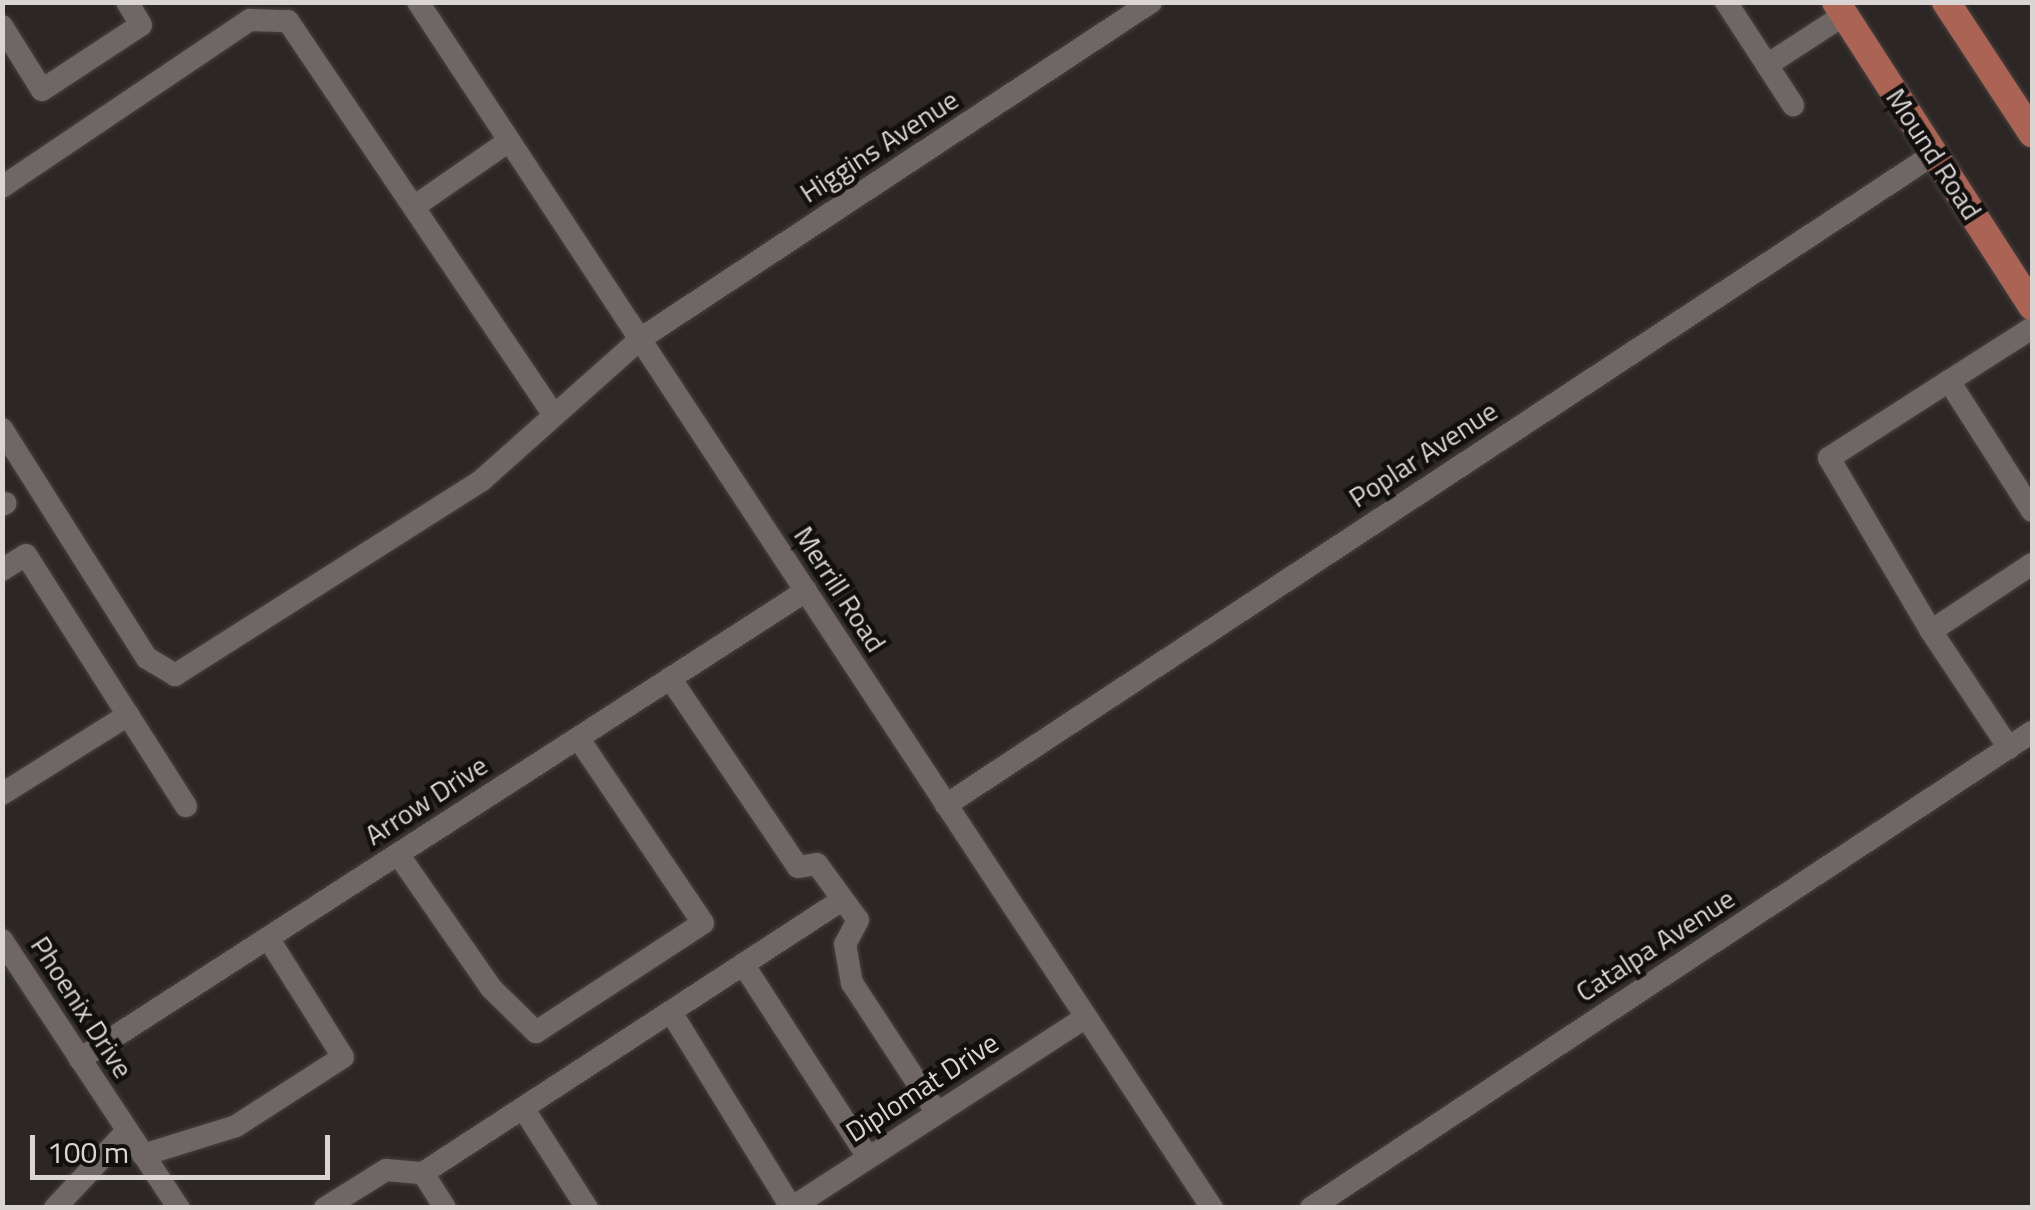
<!DOCTYPE html>
<html>
<head>
<meta charset="utf-8">
<style>
  body { margin:0 }
  #map { position:relative; width:2035px; height:1210px; overflow:hidden; background:#2c2625; font-family:"Titillium Web",sans-serif }
  div>[style] { position:absolute }
  .roads { filter:drop-shadow(0 0 2px #474241) drop-shadow(0 0 2px #474241) }
  .minor>* { height:22px; margin:-11px; padding:0 11px; transform-origin:11px; border-radius:11px; background:#6e6766 }
  .major>* { height:28px; margin:-14px; padding:0 14px; transform-origin:14px; border-radius:14px; background:#ab6353 }
  span { translate:-50% -50%; white-space:nowrap; text-align:center; line-height:1.15; -webkit-text-stroke:9px #12100f; paint-order:stroke }
  .street-label { font-size:28px; color:#d9d5d4 }
  .frame { position:absolute; inset:0; border:5px solid #d9d5d4; pointer-events:none }
  .scale { position:absolute; left:30px; top:1135px; width:300px; height:45px; box-sizing:border-box; border:5px solid #d9d5d4; border-top:0; padding-left:12px; font-size:30px; line-height:35px; white-space:nowrap; color:#d9d5d4; -webkit-text-stroke:8px #12100f; paint-order:stroke }
</style>
</head>
<body>
<div id="map">
  <div class="roads">
    <div class="minor">
      <div style="left:418px;top:2px;width:1444px;rotate:56.64deg"></div>
      <div style="left:1726px;top:2px;width:75px;rotate:56.9deg"></div>
      <div style="left:1767px;top:65px;width:92px;rotate:-33deg"></div>
      <div style="left:2px;top:26px;width:75px;rotate:58deg"></div>
      <div style="left:42px;top:90px;width:118px;rotate:-33.3deg"></div>
      <div style="left:141px;top:25px;width:27px;rotate:-121deg"></div>
      <div style="left:1767px;top:65px;width:48px;rotate:57deg"></div>
      <div style="left:2px;top:187px;width:299px;rotate:-34deg"></div>
      <div style="left:250px;top:20px;width:38px;rotate:2deg"></div>
      <div style="left:288px;top:21px;width:474px;rotate:56deg"></div>
      <div style="left:415px;top:206px;width:114px;rotate:-34.7deg"></div>
      <div style="left:2032px;top:328px;width:98px;rotate:147.4deg"></div>
      <div style="left:1949px;top:381px;width:154px;rotate:57.4deg"></div>
      <div style="left:2px;top:429px;width:271px;rotate:57.7deg"></div>
      <div style="left:147px;top:658px;width:33px;rotate:31deg"></div>
      <div style="left:175px;top:675px;width:364px;rotate:-32.4deg"></div>
      <div style="left:482px;top:480px;width:212px;rotate:-41.7deg"></div>
      <div style="left:640px;top:339px;width:612px;rotate:-33.4deg"></div>
      <div style="left:2px;top:505px;width:4px;rotate:-27deg"></div>
      <div style="left:2px;top:570px;width:28px;rotate:-32deg"></div>
      <div style="left:26px;top:555px;width:190px;rotate:57.5deg"></div>
      <div style="left:1931px;top:631px;width:201px;rotate:-120.5deg"></div>
      <div style="left:1829px;top:458px;width:143px;rotate:-32.7deg"></div>
      <div style="left:670px;top:678px;width:228px;rotate:55.9deg"></div>
      <div style="left:798px;top:867px;width:19px;rotate:-9deg"></div>
      <div style="left:817px;top:864px;width:69px;rotate:53.8deg"></div>
      <div style="left:858px;top:920px;width:27px;rotate:118deg"></div>
      <div style="left:845px;top:944px;width:40px;rotate:80deg"></div>
      <div style="left:852px;top:983px;width:155px;rotate:56.8deg"></div>
      <div style="left:2009px;top:748px;width:141px;rotate:-123.7deg"></div>
      <div style="left:1931px;top:631px;width:121px;rotate:-33.6deg"></div>
      <div style="left:2px;top:794px;width:149px;rotate:-32.1deg"></div>
      <div style="left:128px;top:715px;width:108px;rotate:57.5deg"></div>
      <div style="left:946px;top:805px;width:1183px;rotate:-33.38deg"></div>
      <div style="left:398px;top:854px;width:163px;rotate:55.2deg"></div>
      <div style="left:491px;top:988px;width:63px;rotate:44.4deg"></div>
      <div style="left:536px;top:1032px;width:199px;rotate:-33.1deg"></div>
      <div style="left:703px;top:923px;width:223px;rotate:-124deg"></div>
      <div style="left:2px;top:940px;width:321px;rotate:56.6deg"></div>
      <div style="left:743px;top:964px;width:230px;rotate:57.1deg"></div>
      <div style="left:671px;top:1012px;width:229px;rotate:58.4deg"></div>
      <div style="left:80px;top:1059px;width:864px;rotate:-32.81deg"></div>
      <div style="left:523px;top:1108px;width:119px;rotate:57.4deg"></div>
      <div style="left:143px;top:1155px;width:97px;rotate:-17.3deg"></div>
      <div style="left:236px;top:1126px;width:127px;rotate:-32.8deg"></div>
      <div style="left:343px;top:1057px;width:141px;rotate:-122.2deg"></div>
      <div style="left:423px;top:1173px;width:41px;rotate:57.8deg"></div>
      <div style="left:55px;top:1208px;width:105px;rotate:-46.9deg"></div>
      <div style="left:325px;top:1208px;width:72px;rotate:-31.9deg"></div>
      <div style="left:386px;top:1170px;width:37px;rotate:5deg"></div>
      <div style="left:423px;top:1173px;width:500px;rotate:-33.09deg"></div>
      <div style="left:791px;top:1208px;width:351px;rotate:-32.9deg"></div>
      <div style="left:1311px;top:1208px;width:864px;rotate:-33.43deg"></div>
    </div>
    <div class="major">
      <div style="left:1836px;top:2px;width:362px;rotate:57.2deg"></div>
      <div style="left:1946px;top:2px;width:157px;rotate:56.7deg"></div>
    </div>
  </div>
  <div class="street-label">
    <span style="left:879px;top:146px;rotate:-33deg">Higgins Avenue</span>
    <span style="left:1934px;top:154px;rotate:57deg">Mound Road</span>
    <span style="left:1423px;top:454px;rotate:-33deg">Poplar Avenue</span>
    <span style="left:840px;top:589px;rotate:57deg">Merrill Road</span>
    <span style="left:426px;top:800px;rotate:-33deg">Arrow Drive</span>
    <span style="left:1655px;top:945px;rotate:-33deg">Catalpa Avenue</span>
    <span style="left:82px;top:1007px;rotate:57deg">Phoenix Drive</span>
    <span style="left:922px;top:1087px;rotate:-33deg">Diplomat Drive</span>
  </div>
  <div class="frame"></div>
  <div class="scale">100 m</div>
</div>
</body>
</html>
